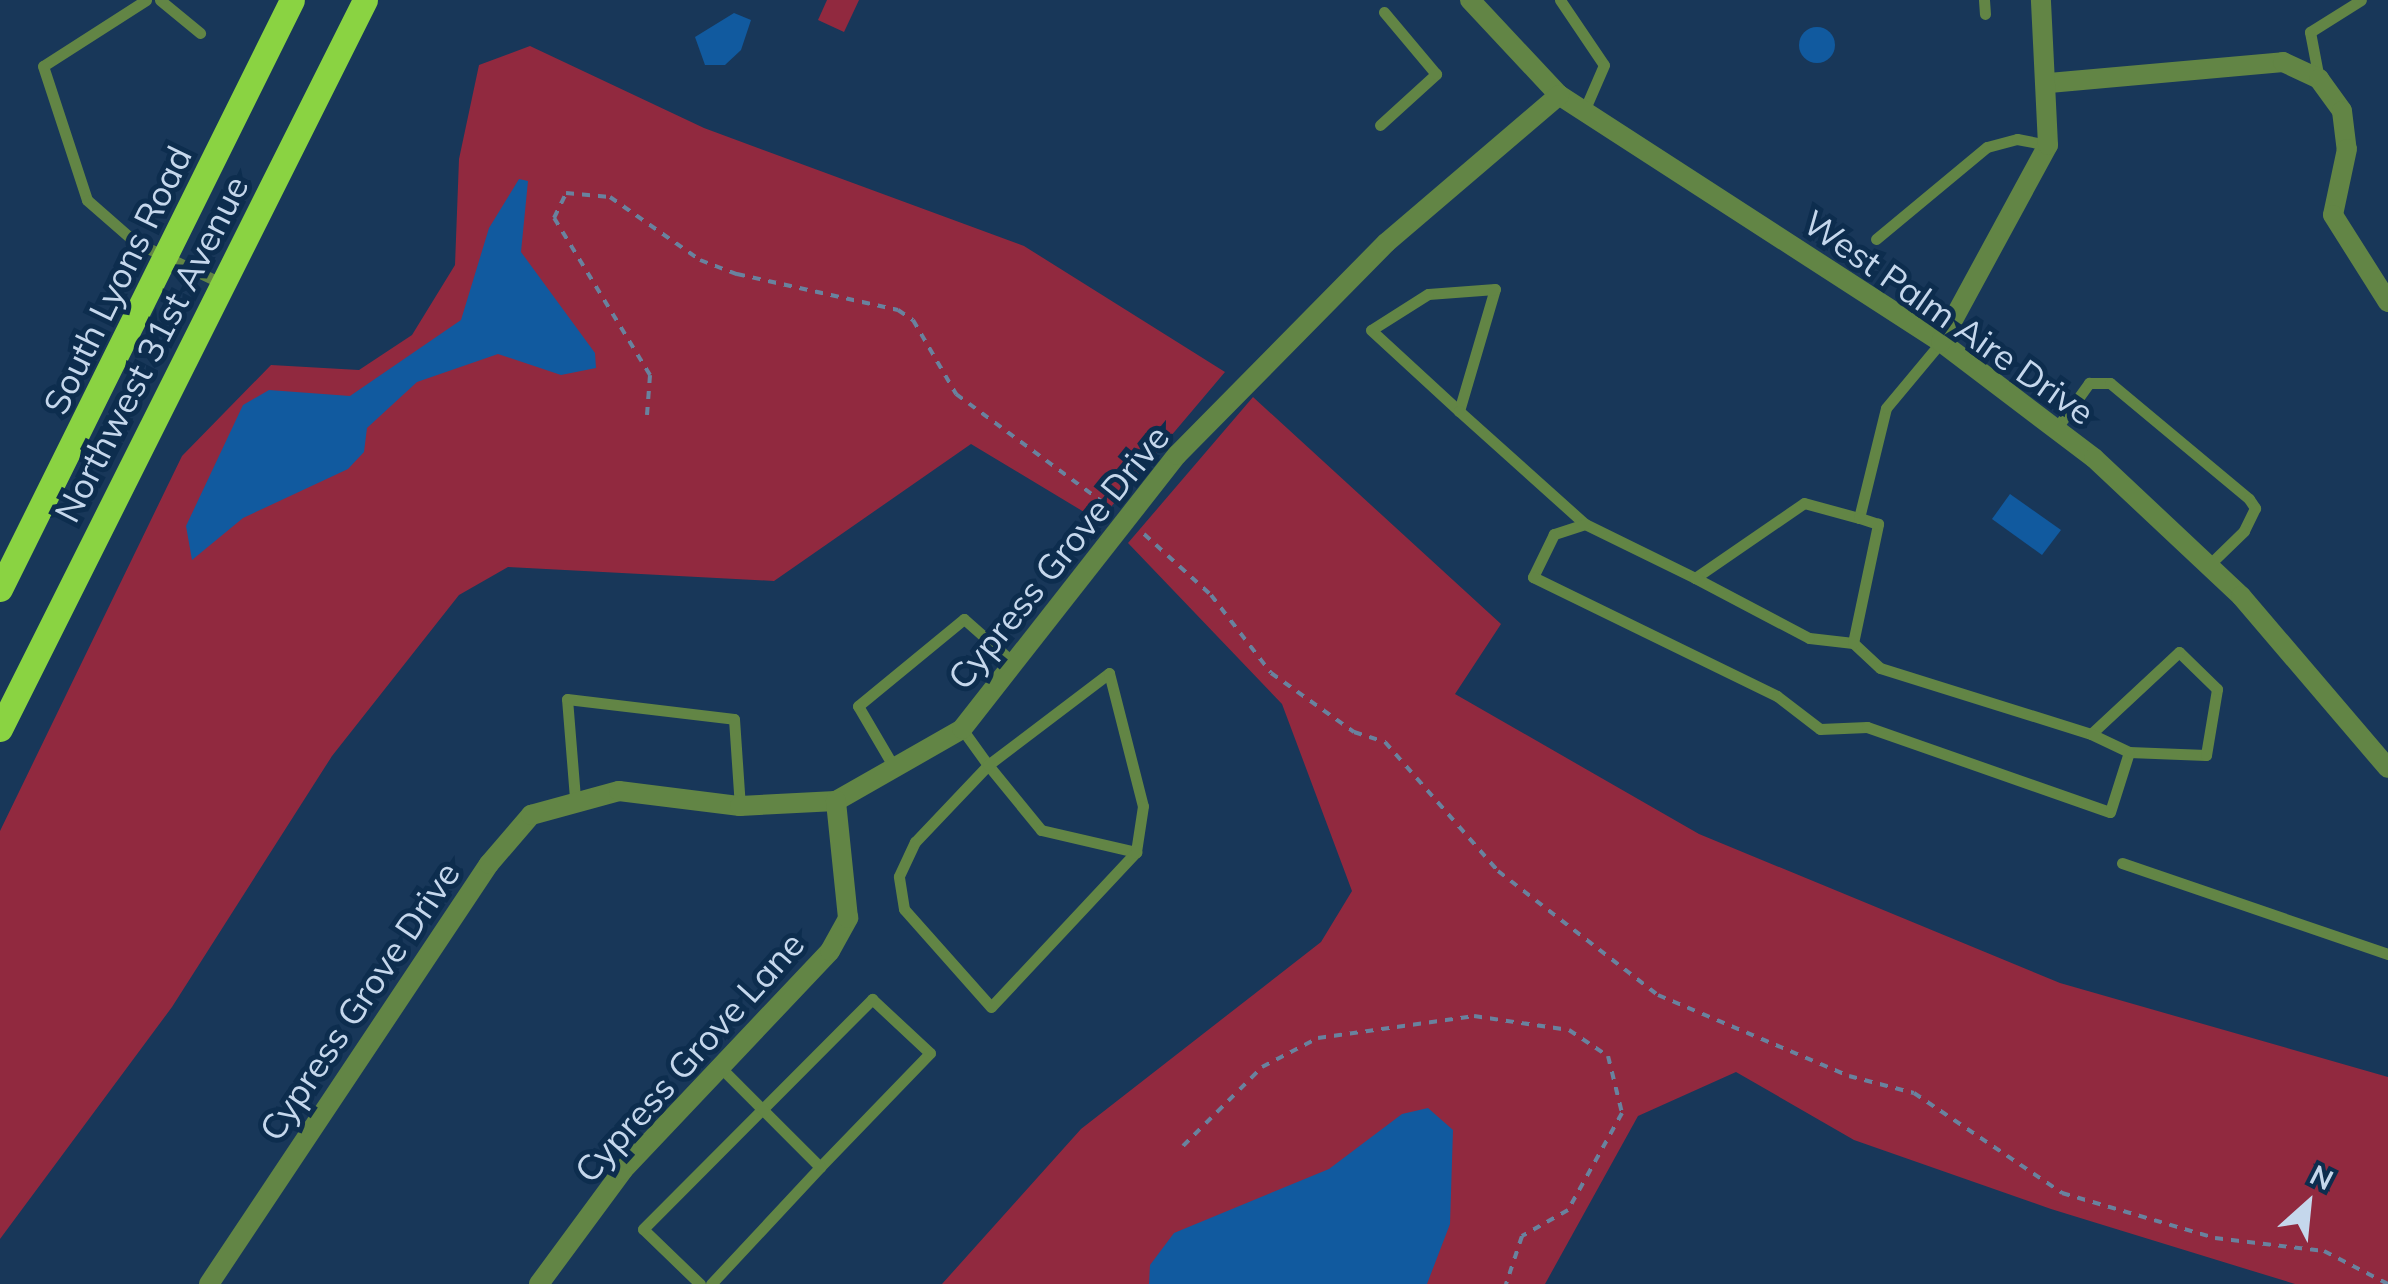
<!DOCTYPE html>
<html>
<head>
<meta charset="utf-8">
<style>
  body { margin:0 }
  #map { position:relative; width:2388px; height:1284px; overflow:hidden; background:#183759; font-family:Mulish,sans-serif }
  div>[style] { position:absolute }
  .green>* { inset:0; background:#91293f }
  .water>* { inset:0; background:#115a9f }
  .round { border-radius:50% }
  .path>* { height:4px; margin-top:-2px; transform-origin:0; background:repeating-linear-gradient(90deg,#69829e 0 8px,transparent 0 16px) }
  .lane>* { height:11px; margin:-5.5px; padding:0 5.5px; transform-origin:5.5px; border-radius:5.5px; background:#628545 }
  .street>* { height:20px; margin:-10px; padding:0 10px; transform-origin:10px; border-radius:10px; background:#628545 }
  .primary>* { height:25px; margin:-12.5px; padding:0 12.5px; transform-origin:12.5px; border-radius:12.5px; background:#8ad342 }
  span { translate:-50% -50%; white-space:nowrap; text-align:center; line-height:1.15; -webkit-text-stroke:10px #0d2d4e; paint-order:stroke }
  .street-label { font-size:35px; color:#c5d7ec }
  .north { position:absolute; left:2258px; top:1154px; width:100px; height:100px; -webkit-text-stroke:8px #0d2d4e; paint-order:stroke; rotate:27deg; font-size:28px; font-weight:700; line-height:40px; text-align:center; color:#c5d7ec }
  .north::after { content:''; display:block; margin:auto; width:35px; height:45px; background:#c5d7ec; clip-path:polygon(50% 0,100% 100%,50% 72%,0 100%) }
</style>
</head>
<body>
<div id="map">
  <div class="green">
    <div style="clip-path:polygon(827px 0,859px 0,844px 32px,818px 20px)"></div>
    <div style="clip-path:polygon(530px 46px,704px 128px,1024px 246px,1225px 372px,1099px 521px,971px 444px,774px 581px,508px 567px,459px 595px,332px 756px,172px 1007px,0 1239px,0 831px,182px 456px,271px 365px,359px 370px,412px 335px,455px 265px,459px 159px,479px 65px)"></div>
    <div style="clip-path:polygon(1253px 397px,1501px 624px,1455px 694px,1699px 834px,2060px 983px,2388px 1077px,2388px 1284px,2295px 1284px,2051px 1209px,1854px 1140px,1736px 1072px,1638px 1116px,1545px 1284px,942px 1284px,1081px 1129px,1321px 942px,1352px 891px,1282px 704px,1128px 543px)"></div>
  </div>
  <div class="water">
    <div style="clip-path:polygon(734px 13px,751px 20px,741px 50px,725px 65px,705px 65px,695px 37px)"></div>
    <div class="round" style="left:1799px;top:27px;width:36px;height:36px"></div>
    <div style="clip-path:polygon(519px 179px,528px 181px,521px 252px,595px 353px,596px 368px,561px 375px,498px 354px,417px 382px,367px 428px,364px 452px,348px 469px,243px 518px,192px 560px,186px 526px,243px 405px,269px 390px,350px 396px,461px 320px,489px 228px)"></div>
    <div style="clip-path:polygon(2010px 494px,2061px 530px,2042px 555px,1992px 519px)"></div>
    <div style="clip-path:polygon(1428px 1108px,1453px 1130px,1450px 1224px,1427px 1284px,1149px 1284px,1150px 1265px,1174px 1233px,1329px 1169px,1402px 1114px)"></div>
  </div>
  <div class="path">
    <div style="left:647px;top:415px;width:40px;rotate:-85.7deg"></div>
    <div style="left:650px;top:375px;width:184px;rotate:-121.4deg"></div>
    <div style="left:554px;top:218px;width:28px;rotate:-64deg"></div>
    <div style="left:566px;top:193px;width:44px;rotate:5.2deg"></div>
    <div style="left:610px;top:197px;width:110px;rotate:35deg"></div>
    <div style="left:700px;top:260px;width:40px;rotate:21deg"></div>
    <div style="left:737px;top:274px;width:165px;rotate:12.6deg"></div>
    <div style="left:898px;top:310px;width:18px;rotate:34deg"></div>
    <div style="left:913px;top:320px;width:86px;rotate:59.8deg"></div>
    <div style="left:956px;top:394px;width:190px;rotate:36.4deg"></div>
    <div style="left:1144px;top:534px;width:91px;rotate:42.3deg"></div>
    <div style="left:1211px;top:595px;width:98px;rotate:52.4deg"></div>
    <div style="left:1271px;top:673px;width:102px;rotate:35.4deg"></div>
    <div style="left:1354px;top:732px;width:33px;rotate:18deg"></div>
    <div style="left:1385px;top:742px;width:171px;rotate:48.8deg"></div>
    <div style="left:1498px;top:871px;width:202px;rotate:37.8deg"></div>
    <div style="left:1658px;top:995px;width:207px;rotate:23deg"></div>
    <div style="left:1849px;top:1076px;width:67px;rotate:14.7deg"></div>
    <div style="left:1914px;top:1093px;width:179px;rotate:34deg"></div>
    <div style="left:2062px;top:1193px;width:159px;rotate:16.4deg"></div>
    <div style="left:2215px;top:1238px;width:110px;rotate:6.8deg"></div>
    <div style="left:2324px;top:1251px;width:72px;rotate:27.3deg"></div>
    <div style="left:1183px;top:1146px;width:112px;rotate:-45deg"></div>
    <div style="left:1262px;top:1067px;width:63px;rotate:-27.4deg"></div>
    <div style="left:1318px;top:1038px;width:158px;rotate:-8deg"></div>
    <div style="left:1474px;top:1016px;width:96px;rotate:8.4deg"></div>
    <div style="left:1569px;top:1030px;width:47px;rotate:33.7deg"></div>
    <div style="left:1608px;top:1056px;width:59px;rotate:76.2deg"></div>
    <div style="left:1622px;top:1113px;width:111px;rotate:119.1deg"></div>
    <div style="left:1568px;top:1210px;width:53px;rotate:150.5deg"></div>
    <div style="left:1522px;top:1236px;width:51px;rotate:108.4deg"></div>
  </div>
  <div class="lane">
    <div style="left:146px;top:0;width:122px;rotate:147.3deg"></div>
    <div style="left:43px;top:66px;width:141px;rotate:71.8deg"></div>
    <div style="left:87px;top:200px;width:64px;rotate:41.2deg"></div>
    <div style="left:135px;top:242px;width:95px;rotate:25.5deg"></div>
    <div style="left:160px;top:0;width:52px;rotate:39.5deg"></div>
    <div style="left:1560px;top:0;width:78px;rotate:55.9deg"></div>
    <div style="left:1604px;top:65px;width:50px;rotate:113.5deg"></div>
    <div style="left:1984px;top:0;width:14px;rotate:86deg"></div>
    <div style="left:2319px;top:79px;width:48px;rotate:-100.8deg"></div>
    <div style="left:2310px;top:32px;width:60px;rotate:-32.1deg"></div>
    <div style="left:1380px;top:125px;width:76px;rotate:-42.3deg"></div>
    <div style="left:1436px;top:74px;width:81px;rotate:-130deg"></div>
    <div style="left:1876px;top:239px;width:144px;rotate:-39.7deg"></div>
    <div style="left:1987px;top:147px;width:31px;rotate:-15deg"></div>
    <div style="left:2017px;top:139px;width:32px;rotate:11deg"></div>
    <div style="left:1459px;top:411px;width:127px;rotate:-73.6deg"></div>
    <div style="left:1495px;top:289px;width:67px;rotate:175.7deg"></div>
    <div style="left:1428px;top:294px;width:67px;rotate:147.7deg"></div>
    <div style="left:1371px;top:330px;width:120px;rotate:42.6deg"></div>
    <div style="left:1459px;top:411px;width:169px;rotate:41.9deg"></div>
    <div style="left:1585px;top:524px;width:123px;rotate:26.1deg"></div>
    <div style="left:1695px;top:578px;width:132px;rotate:-34.5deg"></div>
    <div style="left:1804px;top:503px;width:57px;rotate:15.3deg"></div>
    <div style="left:1859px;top:518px;width:113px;rotate:-76.2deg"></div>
    <div style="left:1886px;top:408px;width:86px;rotate:-50.2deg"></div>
    <div style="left:2056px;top:429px;width:57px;rotate:-54.3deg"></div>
    <div style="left:2089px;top:383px;width:21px"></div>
    <div style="left:2110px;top:383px;width:181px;rotate:39.8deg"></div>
    <div style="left:2249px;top:499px;width:11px;rotate:56deg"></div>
    <div style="left:2255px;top:508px;width:25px;rotate:116deg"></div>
    <div style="left:2244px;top:531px;width:49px;rotate:135.8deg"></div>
    <div style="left:1585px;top:524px;width:33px;rotate:162deg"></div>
    <div style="left:1554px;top:534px;width:48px;rotate:116deg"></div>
    <div style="left:1533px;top:577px;width:271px;rotate:26deg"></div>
    <div style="left:1777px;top:696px;width:54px;rotate:37.5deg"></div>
    <div style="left:1820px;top:729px;width:47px;rotate:-2.4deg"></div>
    <div style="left:1867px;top:727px;width:257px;rotate:19.3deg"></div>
    <div style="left:2110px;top:812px;width:63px;rotate:-72.4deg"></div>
    <div style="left:2129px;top:752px;width:77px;rotate:2.2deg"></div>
    <div style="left:2206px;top:755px;width:67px;rotate:-80.5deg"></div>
    <div style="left:2217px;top:689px;width:53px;rotate:-135.8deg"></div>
    <div style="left:2179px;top:652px;width:120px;rotate:137deg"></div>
    <div style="left:2091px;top:734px;width:221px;rotate:-162.6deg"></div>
    <div style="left:1880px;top:668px;width:37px;rotate:-137deg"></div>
    <div style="left:1853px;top:643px;width:44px;rotate:-173.5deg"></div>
    <div style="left:1809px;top:638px;width:129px;rotate:-152.2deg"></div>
    <div style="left:1853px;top:643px;width:122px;rotate:-78.1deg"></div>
    <div style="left:1878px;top:524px;width:20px;rotate:-162deg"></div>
    <div style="left:962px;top:729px;width:44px;rotate:54.2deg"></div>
    <div style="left:988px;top:765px;width:84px;rotate:50.8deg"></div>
    <div style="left:1041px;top:830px;width:98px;rotate:13deg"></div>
    <div style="left:1136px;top:852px;width:212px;rotate:133.1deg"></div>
    <div style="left:991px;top:1007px;width:131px;rotate:-131.6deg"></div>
    <div style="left:904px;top:909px;width:33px;rotate:-99deg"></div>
    <div style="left:899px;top:876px;width:38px;rotate:-65deg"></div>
    <div style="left:915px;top:842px;width:106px;rotate:-46.5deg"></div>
    <div style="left:988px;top:765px;width:152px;rotate:-37.2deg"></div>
    <div style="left:1109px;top:673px;width:137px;rotate:75.7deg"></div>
    <div style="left:1143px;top:806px;width:47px;rotate:98.7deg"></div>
    <div style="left:2091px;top:734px;width:42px;rotate:25.3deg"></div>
    <div style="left:895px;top:769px;width:73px;rotate:-120.4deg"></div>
    <div style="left:858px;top:706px;width:137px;rotate:-39.4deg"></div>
    <div style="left:964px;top:619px;width:69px;rotate:41.5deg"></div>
    <div style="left:575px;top:798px;width:99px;rotate:-94.6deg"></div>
    <div style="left:567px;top:699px;width:168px;rotate:6.8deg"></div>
    <div style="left:734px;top:719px;width:87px;rotate:86.1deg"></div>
    <div style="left:2122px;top:863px;width:281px;rotate:18.9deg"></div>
    <div style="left:700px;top:1284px;width:79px;rotate:-136deg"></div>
    <div style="left:643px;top:1229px;width:325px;rotate:-45.1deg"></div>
    <div style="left:872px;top:999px;width:79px;rotate:43deg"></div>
    <div style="left:930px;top:1053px;width:158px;rotate:134deg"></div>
    <div style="left:711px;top:1284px;width:160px;rotate:-47deg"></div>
    <div style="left:820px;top:1167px;width:144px;rotate:-135deg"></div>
  </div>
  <div class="street">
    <div style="left:1470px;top:0;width:130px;rotate:46.9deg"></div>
    <div style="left:1559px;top:95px;width:455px;rotate:32.9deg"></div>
    <div style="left:1941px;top:342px;width:192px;rotate:37.2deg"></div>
    <div style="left:2094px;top:458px;width:202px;rotate:43.2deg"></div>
    <div style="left:2241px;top:596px;width:226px;rotate:49.5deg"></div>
    <div style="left:2049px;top:83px;width:235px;rotate:-5.1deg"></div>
    <div style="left:2283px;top:62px;width:40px;rotate:25deg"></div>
    <div style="left:2319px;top:79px;width:39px;rotate:54deg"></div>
    <div style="left:2342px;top:111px;width:38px;rotate:83deg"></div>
    <div style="left:2347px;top:149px;width:67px;rotate:102deg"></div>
    <div style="left:2333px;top:215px;width:103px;rotate:57.7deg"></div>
    <div style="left:1941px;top:342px;width:224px;rotate:-61.5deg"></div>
    <div style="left:2048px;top:145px;width:145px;rotate:-92.8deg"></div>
    <div style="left:209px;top:1284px;width:505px;rotate:-56.31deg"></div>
    <div style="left:489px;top:864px;width:65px;rotate:-49.4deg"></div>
    <div style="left:531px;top:815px;width:91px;rotate:-15.3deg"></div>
    <div style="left:619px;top:791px;width:122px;rotate:7.1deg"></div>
    <div style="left:740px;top:806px;width:96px;rotate:-3deg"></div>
    <div style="left:836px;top:801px;width:145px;rotate:-29.7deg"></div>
    <div style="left:962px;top:729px;width:348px;rotate:-51.9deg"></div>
    <div style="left:1177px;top:455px;width:298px;rotate:-45.4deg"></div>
    <div style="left:1386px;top:243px;width:228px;rotate:-40.5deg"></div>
    <div style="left:539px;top:1284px;width:142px;rotate:-53.6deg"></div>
    <div style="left:623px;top:1170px;width:301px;rotate:-46.6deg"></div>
    <div style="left:830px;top:951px;width:38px;rotate:-61deg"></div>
    <div style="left:848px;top:918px;width:118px;rotate:-95.9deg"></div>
  </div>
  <div class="primary">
    <div style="left:0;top:589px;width:657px;rotate:-63.63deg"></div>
    <div style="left:0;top:729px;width:815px;rotate:-63.4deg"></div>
  </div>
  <div class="street-label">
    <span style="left:117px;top:280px;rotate:-64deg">South Lyons Road</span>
    <span style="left:1949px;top:317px;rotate:35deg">West Palm Aire Drive</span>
    <span style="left:151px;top:349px;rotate:-63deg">Northwest 31st Avenue</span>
    <span style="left:1058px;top:557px;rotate:-51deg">Cypress Grove Drive</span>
    <span style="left:359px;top:1001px;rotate:-56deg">Cypress Grove Drive</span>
    <span style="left:689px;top:1057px;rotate:-48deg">Cypress Grove Lane</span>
  </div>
  <div class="north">N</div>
</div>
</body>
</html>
